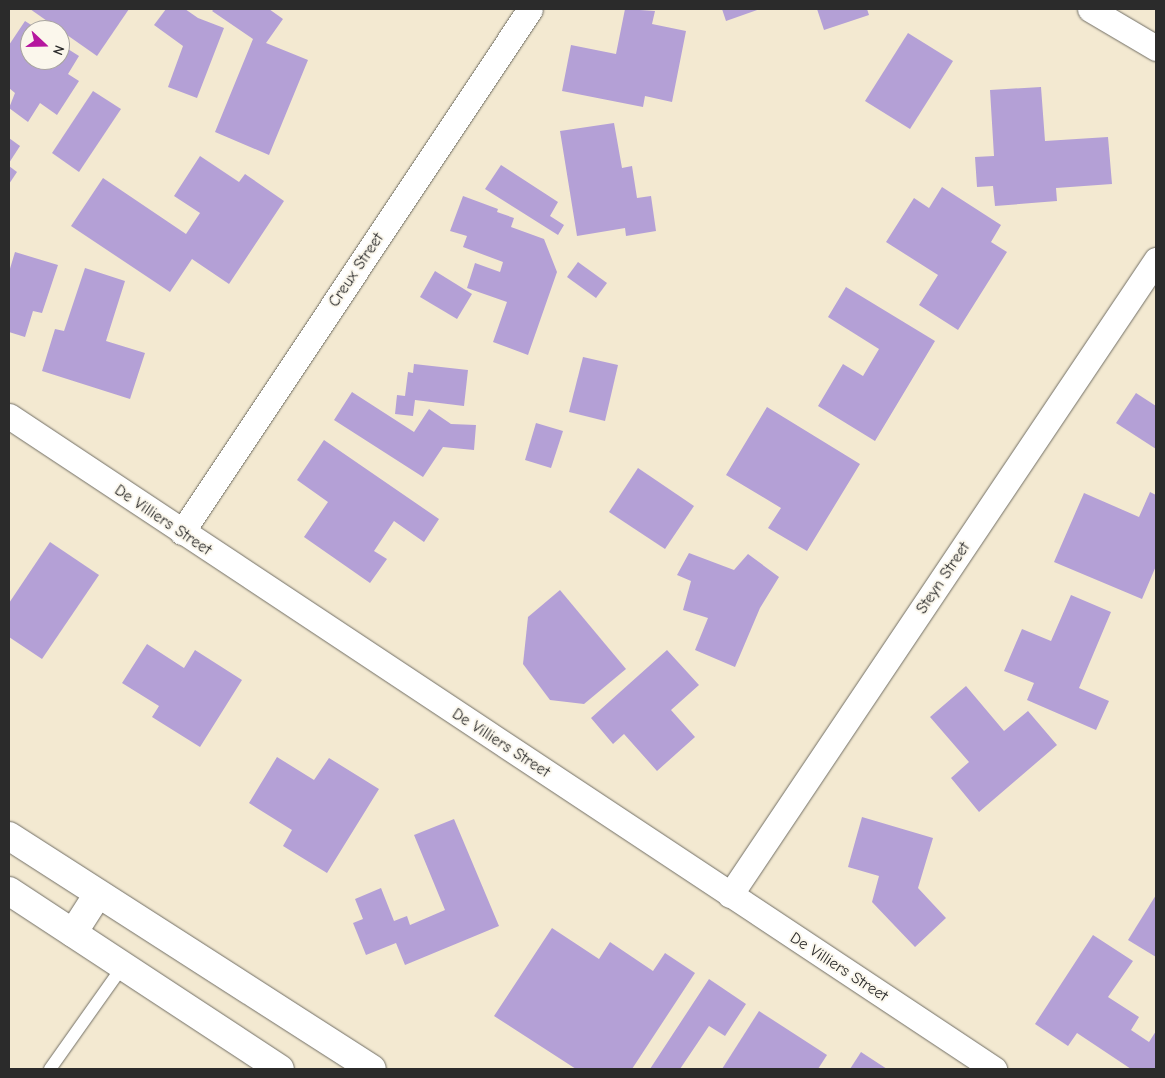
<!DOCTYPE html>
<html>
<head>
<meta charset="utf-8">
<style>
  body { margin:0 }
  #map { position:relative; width:1165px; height:1078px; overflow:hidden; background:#f3e9d1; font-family:"Comic Neue",sans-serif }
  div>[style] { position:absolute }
  .building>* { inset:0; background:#b4a0d6 }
  .roads { filter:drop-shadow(0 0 1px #716e65) drop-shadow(0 0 1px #716e65) }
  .lane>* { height:12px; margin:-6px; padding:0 6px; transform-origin:6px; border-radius:6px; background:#fff }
  .street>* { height:25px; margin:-12.5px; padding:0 12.5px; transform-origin:12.5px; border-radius:12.5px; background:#fff }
  .secondary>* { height:28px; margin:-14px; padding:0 14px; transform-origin:14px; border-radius:14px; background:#fff }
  span { translate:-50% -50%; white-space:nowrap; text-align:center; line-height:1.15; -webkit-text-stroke:4px #fbf7ec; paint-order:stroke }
  .street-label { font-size:16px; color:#2b2b2b }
  .frame { position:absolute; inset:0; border:10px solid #2b2b2b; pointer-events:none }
  .north { position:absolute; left:20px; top:20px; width:50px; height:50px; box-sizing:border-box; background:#fbf7ec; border:1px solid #a8a59f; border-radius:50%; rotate:111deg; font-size:14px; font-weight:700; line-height:20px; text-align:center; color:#2b2b2b }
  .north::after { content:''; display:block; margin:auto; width:18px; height:22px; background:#b5179e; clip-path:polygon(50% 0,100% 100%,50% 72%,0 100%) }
</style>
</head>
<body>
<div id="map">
  <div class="building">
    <div style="clip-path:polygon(30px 9px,129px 9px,97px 56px)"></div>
    <div style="clip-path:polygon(166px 9px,185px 9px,198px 18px,224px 28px,197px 98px,168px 87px,183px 46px,154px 25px)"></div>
    <div style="clip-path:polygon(214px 9px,269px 9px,283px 19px,266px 43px,308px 60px,269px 155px,215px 132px,253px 39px,212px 11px)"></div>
    <div style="clip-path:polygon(625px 9px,655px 11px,652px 24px,686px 31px,672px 102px,645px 96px,643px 107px,562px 91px,571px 45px,616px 54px)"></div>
    <div style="clip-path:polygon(722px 9px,760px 9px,726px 21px)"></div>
    <div style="clip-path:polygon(817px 9px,867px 9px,869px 15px,824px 30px)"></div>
    <div style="clip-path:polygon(25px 21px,39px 30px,30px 30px,30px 60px,60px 60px,60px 44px,79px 56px,68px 74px,79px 81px,57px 115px,40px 103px,28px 122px,9px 108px,15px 93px,9px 88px,9px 45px)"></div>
    <div style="clip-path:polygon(908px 33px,953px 61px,910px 129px,865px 101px)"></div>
    <div style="clip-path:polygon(1041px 87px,1045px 141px,1108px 137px,1112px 184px,1056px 188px,1057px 201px,995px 206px,993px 186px,977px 187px,975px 157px,994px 156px,990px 90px)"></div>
    <div style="clip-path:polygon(93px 91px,121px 109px,79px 172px,52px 153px)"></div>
    <div style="clip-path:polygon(614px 123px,622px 168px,632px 166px,637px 198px,651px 196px,656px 231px,626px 236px,625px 228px,577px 236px,560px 131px)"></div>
    <div style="clip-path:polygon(9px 138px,20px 146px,9px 163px)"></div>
    <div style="clip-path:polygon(200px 156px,239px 182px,245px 174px,284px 201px,229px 284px,192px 259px,170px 292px,71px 226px,103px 178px,186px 234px,200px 213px,174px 196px)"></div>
    <div style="clip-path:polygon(501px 165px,558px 202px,550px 216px,564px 225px,558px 235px,485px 189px)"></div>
    <div style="clip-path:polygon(9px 166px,17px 172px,9px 184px)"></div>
    <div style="clip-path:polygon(942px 187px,1001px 225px,991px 242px,1007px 252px,958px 330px,919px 305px,938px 275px,886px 242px,914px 198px,929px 208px)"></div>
    <div style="clip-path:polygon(463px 196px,498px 209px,497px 212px,514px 218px,511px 227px,544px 239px,557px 272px,528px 355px,493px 342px,507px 302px,467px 288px,475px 263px,500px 272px,503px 262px,463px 247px,467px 236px,450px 231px)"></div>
    <div style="clip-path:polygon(15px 252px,58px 265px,42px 313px,33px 311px,25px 337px,9px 332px,9px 272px)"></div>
    <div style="clip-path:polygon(578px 262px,607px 283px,596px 298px,567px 277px)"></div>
    <div style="clip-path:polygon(85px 268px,125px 281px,106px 341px,145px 353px,130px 399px,42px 371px,55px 329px,64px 331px)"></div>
    <div style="clip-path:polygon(435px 271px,472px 294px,457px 319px,420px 297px)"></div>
    <div style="clip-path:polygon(846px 287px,935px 341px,875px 441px,818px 406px,843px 364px,863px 376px,879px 349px,828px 317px)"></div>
    <div style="clip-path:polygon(583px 357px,618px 365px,605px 421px,569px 412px)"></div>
    <div style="clip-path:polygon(414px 364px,468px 370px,464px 406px,415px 400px,413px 416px,395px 414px,397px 395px,405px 396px,408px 372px,413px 373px)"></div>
    <div style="clip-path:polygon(352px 392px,414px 432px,429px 409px,451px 424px,476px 425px,474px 450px,443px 447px,423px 477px,334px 420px)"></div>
    <div style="clip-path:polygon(1136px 393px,1156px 406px,1156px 449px,1116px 423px)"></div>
    <div style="clip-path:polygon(767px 407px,860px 464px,807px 551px,768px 528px,781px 508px,726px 475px)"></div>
    <div style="clip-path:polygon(536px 423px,563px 431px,551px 468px,525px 460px)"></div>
    <div style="clip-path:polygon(324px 440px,439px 519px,424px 542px,394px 521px,374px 551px,387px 559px,370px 583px,304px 537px,328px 502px,297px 480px)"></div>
    <div style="clip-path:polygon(638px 468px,694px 506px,665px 549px,609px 512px)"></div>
    <div style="clip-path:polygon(1150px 492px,1156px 495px,1156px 566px,1142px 599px,1054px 562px,1084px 493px,1139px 517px)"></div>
    <div style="clip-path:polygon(50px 542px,99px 575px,42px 659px,9px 637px,9px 603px)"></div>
    <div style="clip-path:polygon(689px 553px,734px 570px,748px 554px,779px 577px,760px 608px,735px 667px,695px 650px,708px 618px,683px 610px,691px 581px,677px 575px)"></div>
    <div style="clip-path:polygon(560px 590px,626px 669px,584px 704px,550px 700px,523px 664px,528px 617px)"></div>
    <div style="clip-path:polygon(1071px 595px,1111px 612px,1079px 688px,1109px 701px,1096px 730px,1027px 700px,1034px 683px,1004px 671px,1022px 629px,1051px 641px)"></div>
    <div style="clip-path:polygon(147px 644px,184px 668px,195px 650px,242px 680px,200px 747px,152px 717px,159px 706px,122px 683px)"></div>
    <div style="clip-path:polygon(667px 650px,699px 685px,671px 710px,695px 737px,657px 771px,624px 734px,613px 744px,591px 718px)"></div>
    <div style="clip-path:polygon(966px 686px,1004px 731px,1028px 711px,1057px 745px,979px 812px,951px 778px,969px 762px,930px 717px)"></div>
    <div style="clip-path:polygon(277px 757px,314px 780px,329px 758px,379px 789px,327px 873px,283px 846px,292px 830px,249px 803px)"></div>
    <div style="clip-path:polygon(862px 817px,933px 838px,918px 888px,946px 918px,915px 947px,872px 902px,879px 876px,848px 867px)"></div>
    <div style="clip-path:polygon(454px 819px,499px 926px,405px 965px,396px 943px,366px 955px,353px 923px,363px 919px,355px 899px,381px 888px,394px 921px,407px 916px,410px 925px,445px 910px,414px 835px)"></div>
    <div style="clip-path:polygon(1156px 895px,1156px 957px,1128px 940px)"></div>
    <div style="clip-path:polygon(552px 928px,599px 959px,610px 942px,653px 971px,665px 953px,695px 973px,632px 1069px,576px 1069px,494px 1016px)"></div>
    <div style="clip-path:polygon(1093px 935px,1133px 961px,1108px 997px,1139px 1017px,1131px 1030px,1149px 1042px,1156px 1031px,1156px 1069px,1131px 1069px,1077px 1033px,1068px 1046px,1035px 1024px)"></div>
    <div style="clip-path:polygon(709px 979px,746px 1004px,725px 1036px,709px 1026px,680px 1069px,650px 1069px)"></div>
    <div style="clip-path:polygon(759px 1011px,827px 1055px,818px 1069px,722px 1069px)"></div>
    <div style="clip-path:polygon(861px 1052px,887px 1069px,850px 1069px)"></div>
  </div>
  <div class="roads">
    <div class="lane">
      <div style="left:50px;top:1069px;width:126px;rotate:-54.7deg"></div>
    </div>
    <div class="street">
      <div style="left:1090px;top:9px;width:77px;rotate:30.6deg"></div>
      <div style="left:9px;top:416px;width:1182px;rotate:33.54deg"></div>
      <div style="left:182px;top:532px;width:628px;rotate:-56.36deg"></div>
      <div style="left:730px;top:895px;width:765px;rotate:-56.14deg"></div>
    </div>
    <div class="secondary">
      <div style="left:9px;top:836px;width:431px;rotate:32.7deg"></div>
      <div style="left:9px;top:891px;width:324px;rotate:33.3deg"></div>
      <div style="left:73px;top:933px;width:46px;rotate:-57.3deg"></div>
    </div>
  </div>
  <div class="street-label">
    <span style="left:356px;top:270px;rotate:-56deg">Creux Street</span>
    <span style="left:163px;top:520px;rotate:34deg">De Villiers Street</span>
    <span style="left:943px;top:578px;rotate:-56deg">Steyn Street</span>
    <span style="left:501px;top:743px;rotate:33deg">De Villiers Street</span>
    <span style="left:839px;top:967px;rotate:33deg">De Villiers Street</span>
  </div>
  <div class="frame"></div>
  <div class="north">N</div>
</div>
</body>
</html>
